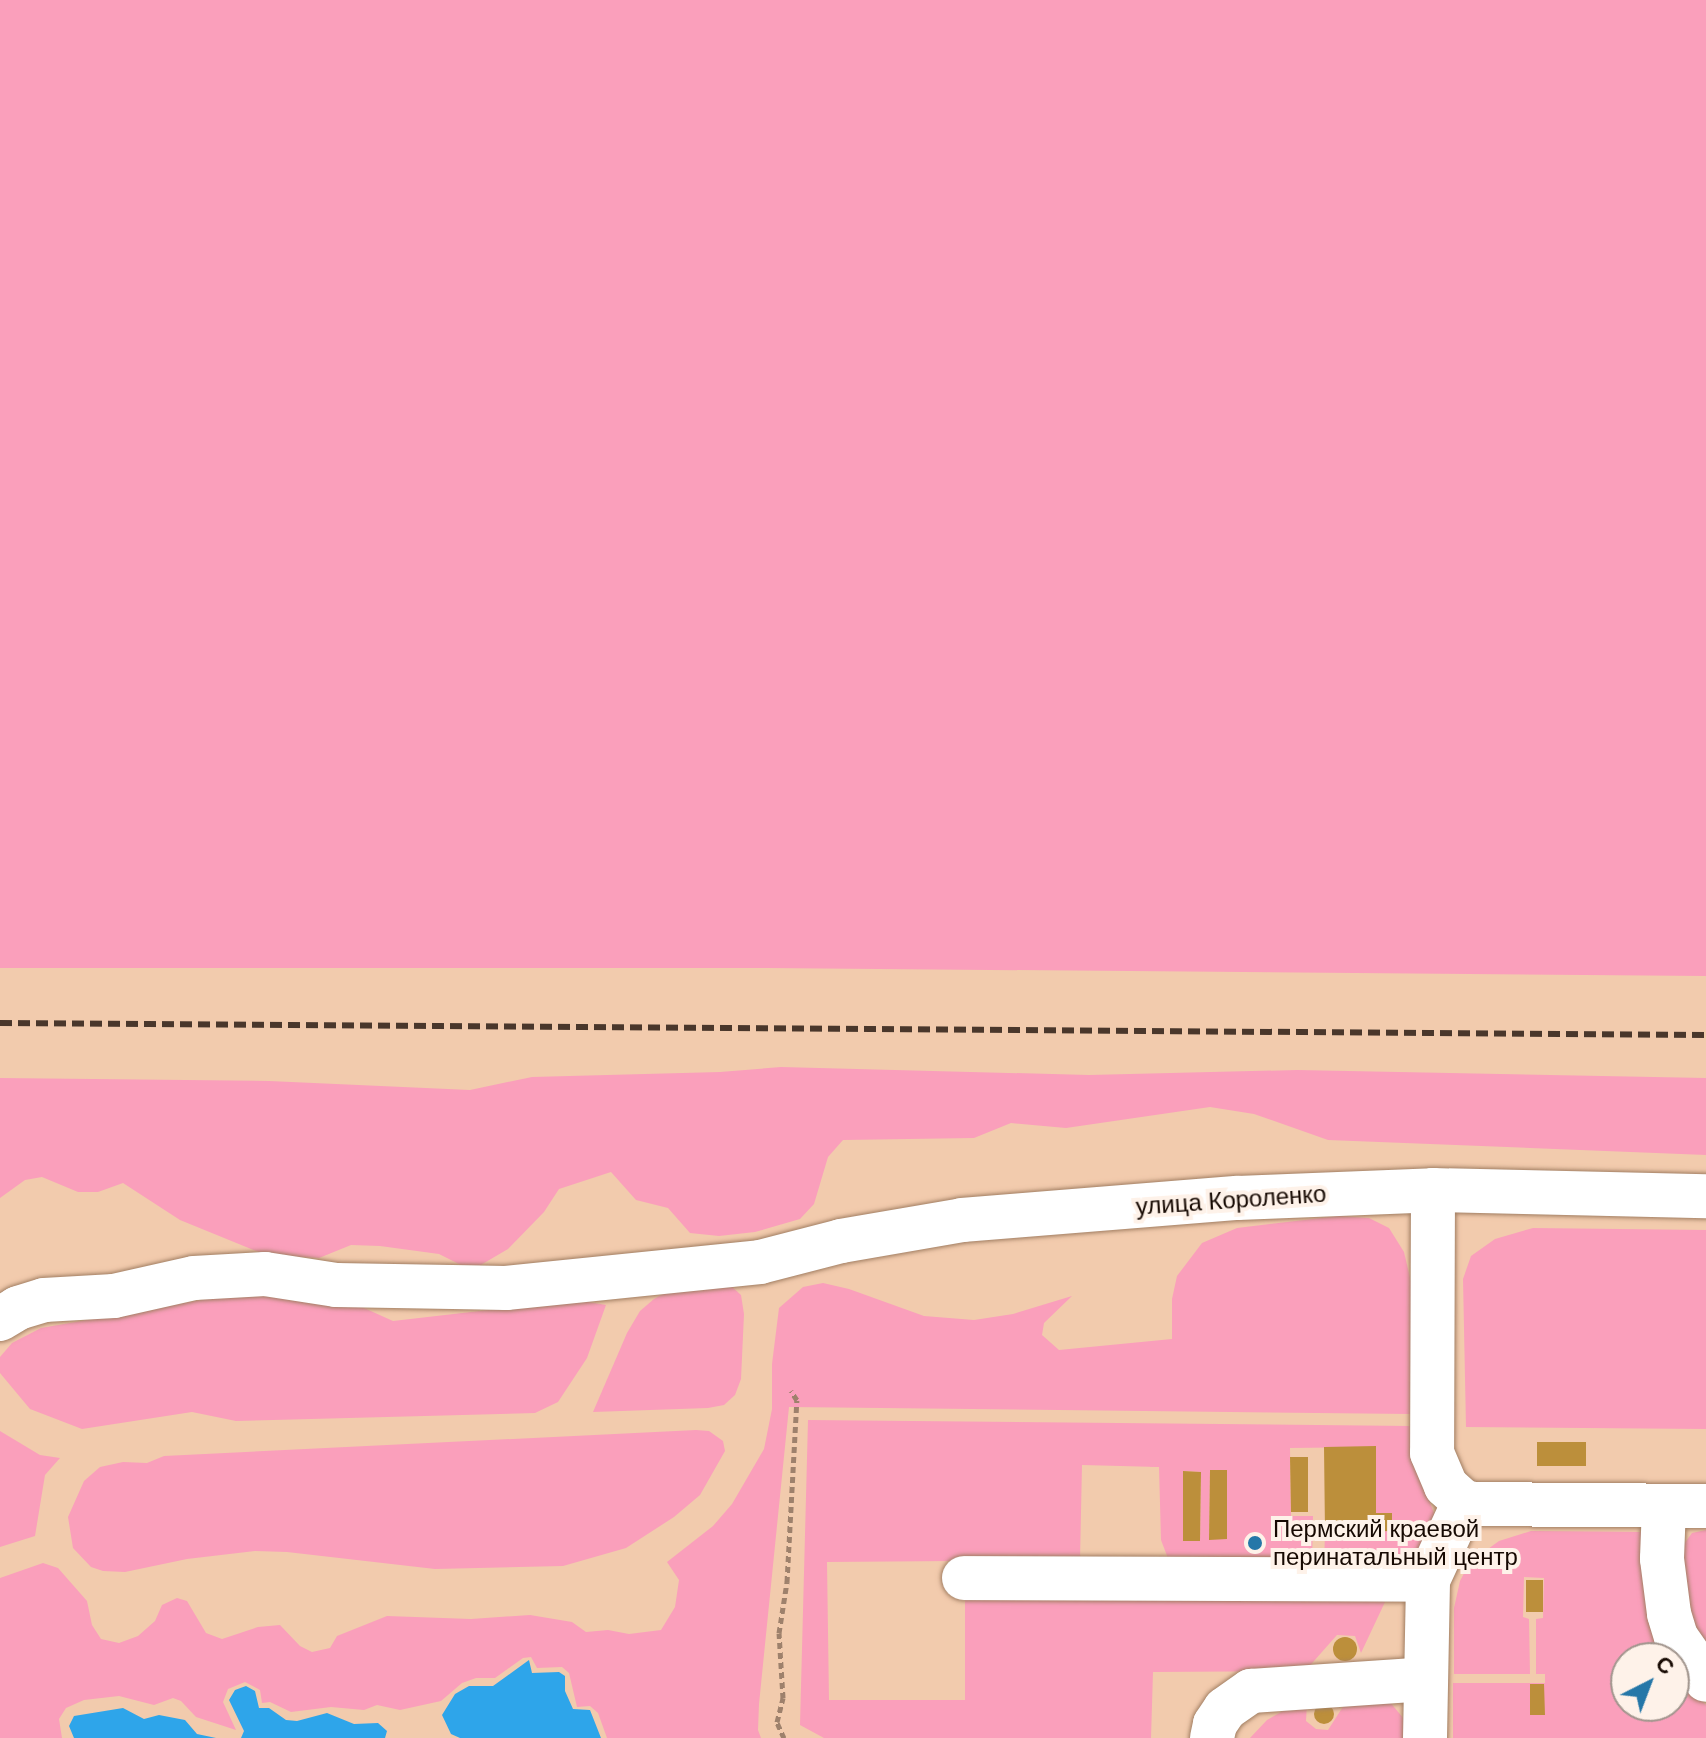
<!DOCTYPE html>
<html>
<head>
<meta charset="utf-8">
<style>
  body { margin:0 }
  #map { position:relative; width:1706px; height:1738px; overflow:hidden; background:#f2cbad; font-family:Helvetica,sans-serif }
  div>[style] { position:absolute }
  .green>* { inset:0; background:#fa9fbb }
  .water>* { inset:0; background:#2ea5ea }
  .building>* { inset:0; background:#bc8f3b }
  .round { border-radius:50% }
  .path>* { height:5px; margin-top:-2.5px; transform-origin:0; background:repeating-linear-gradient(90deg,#9e816c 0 6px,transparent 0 10px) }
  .roads { filter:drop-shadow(0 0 2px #a17e62) drop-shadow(0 0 2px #a17e62) }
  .minor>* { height:44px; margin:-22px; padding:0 22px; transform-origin:22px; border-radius:22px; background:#fff }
  .rail>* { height:6px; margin-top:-3px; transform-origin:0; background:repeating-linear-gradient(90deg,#4a372b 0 12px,transparent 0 18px) }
  .dots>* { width:22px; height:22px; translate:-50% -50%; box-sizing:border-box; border:4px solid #fef2e9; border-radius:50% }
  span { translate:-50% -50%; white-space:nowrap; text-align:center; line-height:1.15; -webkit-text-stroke:8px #fef2e9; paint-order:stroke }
  .street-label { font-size:24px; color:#160902 }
  .poi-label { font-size:24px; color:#160902 }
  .left { translate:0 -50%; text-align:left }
  .north { position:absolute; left:1610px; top:1642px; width:80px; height:80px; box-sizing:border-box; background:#fef2e9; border:2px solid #a1958d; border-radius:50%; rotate:42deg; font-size:22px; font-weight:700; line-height:32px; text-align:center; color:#160902 }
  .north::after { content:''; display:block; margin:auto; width:28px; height:36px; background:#2577a8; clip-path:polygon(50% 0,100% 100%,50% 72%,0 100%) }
</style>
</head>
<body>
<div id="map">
  <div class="green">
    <div style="clip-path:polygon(0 0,1706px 0,1706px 976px,767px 968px,0 968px)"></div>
    <div style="clip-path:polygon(781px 1067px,1089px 1075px,1297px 1070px,1706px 1078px,1706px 1155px,1328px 1140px,1254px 1114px,1210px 1107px,1066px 1128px,1011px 1123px,974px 1138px,843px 1140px,828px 1157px,814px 1204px,800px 1219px,755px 1232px,719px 1236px,690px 1233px,668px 1208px,636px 1200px,611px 1172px,559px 1189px,544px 1212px,508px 1249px,479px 1266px,461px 1265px,439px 1254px,380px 1246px,351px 1245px,319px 1258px,266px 1255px,180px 1220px,123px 1183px,98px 1192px,78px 1192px,42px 1177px,25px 1180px,0 1198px,0 1078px,269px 1081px,470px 1090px,532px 1077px,720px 1072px)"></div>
    <div style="clip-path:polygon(1338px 1216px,1369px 1218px,1389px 1228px,1404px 1252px,1412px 1286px,1410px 1414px,789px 1407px,759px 1704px,758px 1730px,761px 1738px,607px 1738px,598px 1713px,590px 1706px,577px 1707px,569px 1673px,562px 1667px,537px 1668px,531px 1657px,523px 1658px,495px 1678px,476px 1678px,462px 1683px,441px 1701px,400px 1710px,377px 1705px,364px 1710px,331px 1707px,291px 1712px,270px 1702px,262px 1703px,260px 1690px,245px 1682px,228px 1689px,223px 1702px,236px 1730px,196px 1717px,181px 1701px,173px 1698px,154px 1705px,119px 1696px,84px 1700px,66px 1708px,59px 1719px,62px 1738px,0 1738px,0 1578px,43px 1563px,58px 1568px,87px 1601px,92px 1625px,101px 1639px,119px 1643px,138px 1636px,155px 1621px,162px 1605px,177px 1598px,187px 1601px,206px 1633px,222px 1639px,258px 1627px,280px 1625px,300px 1646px,312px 1652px,330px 1648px,337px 1636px,387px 1616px,471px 1619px,530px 1615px,572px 1622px,586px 1632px,608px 1630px,629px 1634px,661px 1630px,675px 1607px,679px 1580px,667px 1562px,713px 1526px,732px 1504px,764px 1449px,772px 1409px,772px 1364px,779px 1308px,803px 1287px,823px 1283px,849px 1289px,924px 1316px,974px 1320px,1013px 1314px,1072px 1296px,1044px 1323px,1042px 1335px,1059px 1350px,1172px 1339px,1172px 1299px,1177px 1276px,1202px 1243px,1237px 1228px)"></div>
    <div style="clip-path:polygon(1533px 1228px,1706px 1230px,1706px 1429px,1466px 1427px,1463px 1279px,1471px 1256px,1495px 1239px)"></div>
    <div style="clip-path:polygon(731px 1286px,741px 1295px,744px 1314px,741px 1379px,735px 1395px,724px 1405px,708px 1408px,593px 1412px,627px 1333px,640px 1311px,654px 1299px,668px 1291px)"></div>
    <div style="clip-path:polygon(279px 1293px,317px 1296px,364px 1308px,393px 1321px,540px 1304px,588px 1302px,606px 1305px,587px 1358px,558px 1402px,535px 1413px,236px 1421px,192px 1412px,82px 1429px,30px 1409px,0 1373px,0 1357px,12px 1343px,41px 1328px,213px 1298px)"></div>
    <div style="clip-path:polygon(evenodd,808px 1420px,1410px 1426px,1415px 1464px,1437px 1521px,1421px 1549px,1411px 1557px,1399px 1562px,1324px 1565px,1325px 1532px,1392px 1531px,1392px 1513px,1376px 1513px,1376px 1447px,1290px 1448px,1291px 1516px,1313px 1516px,1312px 1566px,1169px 1561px,1161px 1540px,1159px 1467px,1082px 1465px,1080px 1560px,827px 1562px,829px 1700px,965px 1700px,965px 1590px,1374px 1595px,1385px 1602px,1361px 1653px,1355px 1636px,1337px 1635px,1306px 1670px,1300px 1671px,1153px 1672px,1151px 1738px,824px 1738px,800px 1725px,808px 1420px,1210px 1470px,1227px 1539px,1209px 1539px,1210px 1470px,808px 1420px,1184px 1471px,1201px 1472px,1200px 1541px,1183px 1540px,1184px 1471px)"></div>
    <div style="clip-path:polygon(696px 1430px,709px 1431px,723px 1441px,725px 1451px,700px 1495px,674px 1517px,626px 1548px,563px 1566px,435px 1569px,287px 1552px,255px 1551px,187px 1559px,125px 1572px,103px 1571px,91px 1567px,73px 1548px,68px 1517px,84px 1481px,100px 1467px,123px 1462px,147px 1463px,164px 1456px)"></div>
    <div style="clip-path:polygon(0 1431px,40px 1455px,60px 1458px,45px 1475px,35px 1536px,0 1547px)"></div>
    <div style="clip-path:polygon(1706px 1530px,1706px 1649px,1688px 1613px,1681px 1548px,1692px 1533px)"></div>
    <div style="clip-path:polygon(1531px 1531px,1645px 1532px,1647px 1616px,1664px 1658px,1626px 1658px,1626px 1706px,1674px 1706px,1674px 1673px,1706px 1705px,1706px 1738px,1453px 1738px,1453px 1683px,1545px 1683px,1545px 1674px,1536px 1674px,1536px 1619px,1543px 1618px,1544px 1578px,1524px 1577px,1523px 1617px,1529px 1619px,1530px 1674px,1454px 1674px,1454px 1608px,1460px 1581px,1470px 1562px,1499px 1541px)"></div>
    <div style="clip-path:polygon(1389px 1701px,1404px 1719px,1408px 1738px,1250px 1738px,1267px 1720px,1290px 1707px,1307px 1704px,1306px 1721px,1316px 1729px,1328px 1730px,1346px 1702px)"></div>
  </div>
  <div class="water">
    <div style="clip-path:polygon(529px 1660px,532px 1673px,559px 1672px,565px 1676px,565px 1691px,573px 1709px,590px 1710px,601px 1738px,460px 1738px,451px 1734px,442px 1715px,455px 1694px,469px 1686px,493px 1686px)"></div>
    <div style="clip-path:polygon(246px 1686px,255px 1691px,259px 1708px,269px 1708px,286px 1720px,297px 1721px,327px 1713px,354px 1724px,378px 1723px,387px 1731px,385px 1738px,241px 1738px,244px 1731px,229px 1700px,235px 1690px)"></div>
    <div style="clip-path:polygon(123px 1708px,144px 1719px,159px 1715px,185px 1720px,197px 1734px,216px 1738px,74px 1738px,69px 1726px,74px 1716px)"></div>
  </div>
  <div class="building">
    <div style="clip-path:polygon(1537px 1442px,1586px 1442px,1586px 1466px,1537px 1466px)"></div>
    <div style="clip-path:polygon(1376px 1446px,1376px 1513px,1392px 1513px,1392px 1531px,1325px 1532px,1324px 1447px)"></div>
    <div style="clip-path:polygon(1290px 1457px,1308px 1457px,1308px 1512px,1291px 1512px)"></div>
    <div style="clip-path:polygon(1210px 1470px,1227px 1470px,1227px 1539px,1209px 1540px)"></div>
    <div style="clip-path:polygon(1183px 1471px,1201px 1472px,1200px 1541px,1183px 1541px)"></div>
    <div style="clip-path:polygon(1526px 1580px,1543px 1580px,1543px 1612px,1526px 1612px)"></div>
    <div class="round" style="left:1333px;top:1637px;width:24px;height:24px"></div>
    <div style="clip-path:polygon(1530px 1684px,1544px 1684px,1545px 1715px,1530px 1715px)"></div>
    <div class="round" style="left:1314px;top:1704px;width:20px;height:20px"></div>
  </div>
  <div class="path">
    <div style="left:784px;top:1738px;width:17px;rotate:-114deg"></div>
    <div style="left:777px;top:1722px;width:25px;rotate:-76deg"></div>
    <div style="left:783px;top:1698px;width:65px;rotate:-93.5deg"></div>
    <div style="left:779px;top:1633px;width:52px;rotate:-81.1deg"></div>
    <div style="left:787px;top:1582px;width:182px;rotate:-86.9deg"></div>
    <div style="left:797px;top:1400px;width:11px;rotate:-124deg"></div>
  </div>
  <div class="roads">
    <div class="minor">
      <div style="left:1433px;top:1190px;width:263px;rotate:90.2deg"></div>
      <div style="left:1432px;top:1453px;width:36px;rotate:67deg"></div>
      <div style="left:1446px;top:1486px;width:24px;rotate:42deg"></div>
      <div style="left:1464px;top:1502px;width:10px;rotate:11deg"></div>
      <div style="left:1474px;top:1504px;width:232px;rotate:0.5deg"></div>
      <div style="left:0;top:1319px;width:21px;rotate:-31deg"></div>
      <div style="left:18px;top:1308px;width:27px;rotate:-17deg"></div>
      <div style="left:44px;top:1300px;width:70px;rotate:-3.3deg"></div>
      <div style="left:114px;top:1296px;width:82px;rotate:-12.7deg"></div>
      <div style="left:194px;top:1278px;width:71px;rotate:-3.2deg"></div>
      <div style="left:265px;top:1274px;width:72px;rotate:8.8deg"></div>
      <div style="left:336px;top:1285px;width:170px;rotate:1deg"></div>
      <div style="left:506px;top:1288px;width:255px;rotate:-5.8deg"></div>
      <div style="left:760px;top:1262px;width:84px;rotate:-14.5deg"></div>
      <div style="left:841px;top:1241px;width:123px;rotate:-9.8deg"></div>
      <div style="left:962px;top:1220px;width:277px;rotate:-4.6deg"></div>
      <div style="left:1238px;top:1198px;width:195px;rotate:-2.3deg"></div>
      <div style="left:1433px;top:1190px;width:273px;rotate:1.3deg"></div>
      <div style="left:1664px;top:1506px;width:53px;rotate:92.2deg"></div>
      <div style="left:1662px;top:1559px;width:55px;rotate:82.7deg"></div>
      <div style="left:1669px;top:1614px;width:24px;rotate:73deg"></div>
      <div style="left:1676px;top:1637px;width:52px;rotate:55.1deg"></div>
      <div style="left:964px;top:1578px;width:464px;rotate:0.2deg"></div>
      <div style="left:1212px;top:1738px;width:14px;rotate:-78deg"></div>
      <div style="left:1215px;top:1724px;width:18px;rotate:-56deg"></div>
      <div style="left:1225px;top:1709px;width:32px;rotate:-35deg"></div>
      <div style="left:1251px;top:1691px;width:175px;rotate:-3.9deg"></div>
      <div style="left:1425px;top:1738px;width:158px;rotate:-88.9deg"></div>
      <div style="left:1428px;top:1580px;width:86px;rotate:-65.2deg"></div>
    </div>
  </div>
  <div class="rail">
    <div style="left:0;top:1023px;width:1706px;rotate:0.4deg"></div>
  </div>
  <div class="dots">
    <div style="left:1255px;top:1543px;background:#2577a8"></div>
  </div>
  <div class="street-label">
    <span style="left:1231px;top:1200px;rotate:-4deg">улица Короленко</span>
  </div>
  <div class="poi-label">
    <span class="left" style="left:1273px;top:1543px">Пермский краевой<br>перинатальный центр</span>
  </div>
  <div class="north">С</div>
</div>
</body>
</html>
